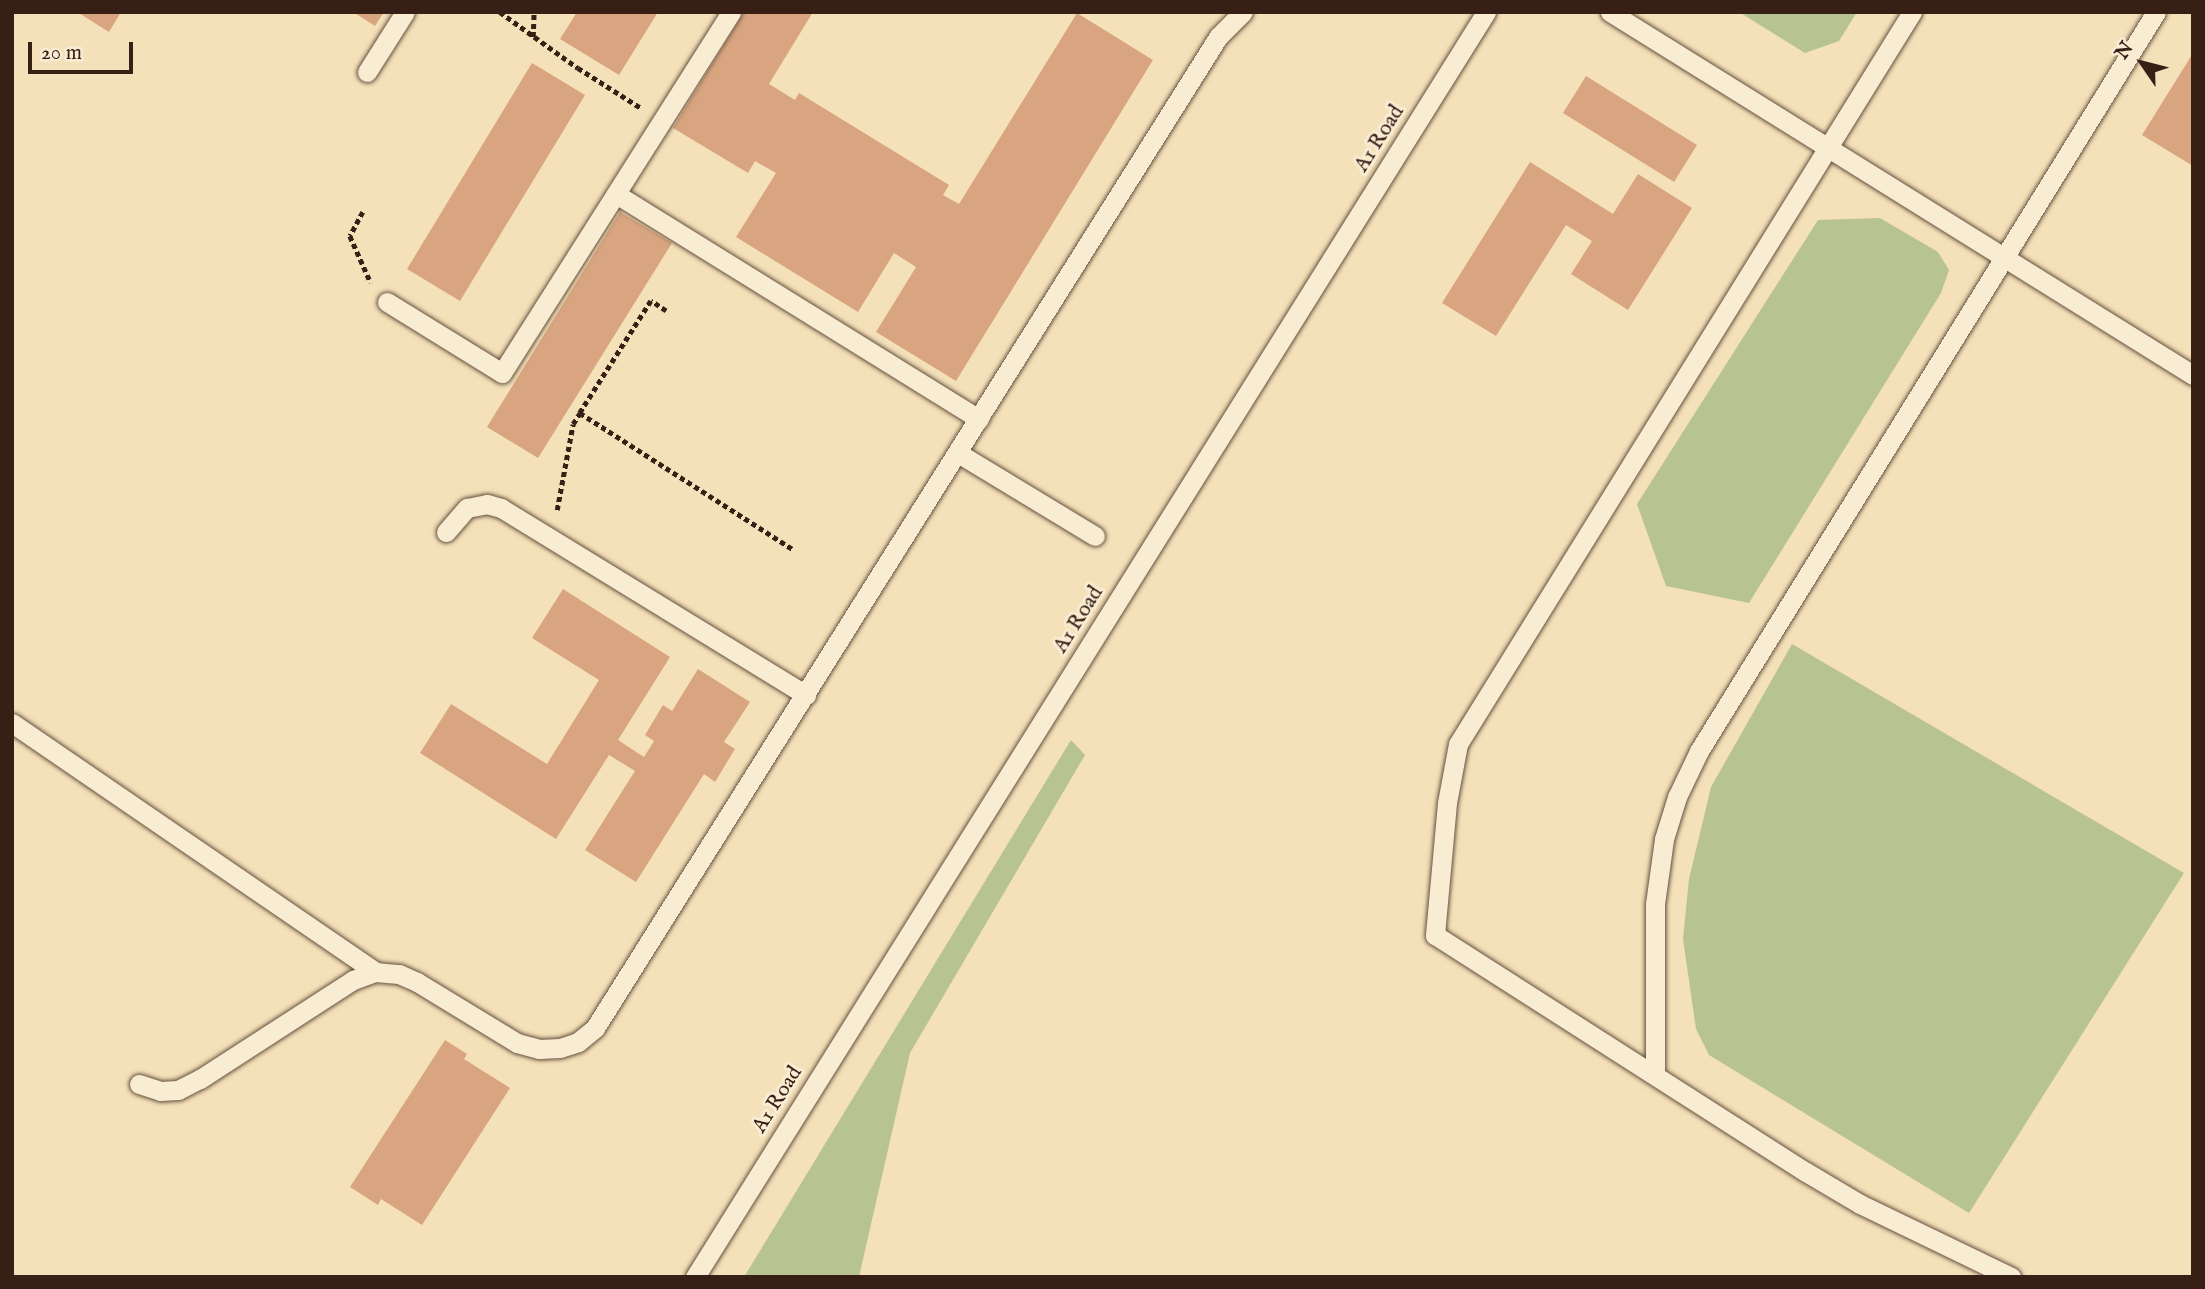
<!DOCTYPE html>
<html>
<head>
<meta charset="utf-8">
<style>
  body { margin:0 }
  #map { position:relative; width:2205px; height:1289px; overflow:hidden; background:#f4e1b9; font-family:"IM FELL English",serif }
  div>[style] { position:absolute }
  .green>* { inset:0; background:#b8c392 }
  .building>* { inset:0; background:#d9a581 }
  .path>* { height:4.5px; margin-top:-2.25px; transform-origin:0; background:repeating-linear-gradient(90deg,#381f16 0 5px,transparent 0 8.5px) }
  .roads { filter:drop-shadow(0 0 2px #67503f) drop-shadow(0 0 2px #67503f) }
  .service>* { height:19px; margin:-9.5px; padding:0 9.5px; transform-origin:9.5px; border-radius:9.5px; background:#f8ecd2 }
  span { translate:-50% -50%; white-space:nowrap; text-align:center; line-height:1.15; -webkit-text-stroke:6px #f8ecd2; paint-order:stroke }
  .street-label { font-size:21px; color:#381f16 }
  .frame { position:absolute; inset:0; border:14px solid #381f16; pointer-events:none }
  .north { position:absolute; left:2107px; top:28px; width:70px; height:70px; -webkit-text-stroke:5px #f8ecd2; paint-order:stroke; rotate:305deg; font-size:19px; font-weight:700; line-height:28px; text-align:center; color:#381f16 }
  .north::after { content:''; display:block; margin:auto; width:24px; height:32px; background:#381f16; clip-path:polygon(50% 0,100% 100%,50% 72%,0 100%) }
  .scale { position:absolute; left:28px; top:42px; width:105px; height:32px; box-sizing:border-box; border:4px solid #381f16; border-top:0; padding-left:9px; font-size:21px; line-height:24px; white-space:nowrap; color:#381f16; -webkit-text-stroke:5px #f8ecd2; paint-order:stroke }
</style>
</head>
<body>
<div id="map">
  <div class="green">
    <div style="clip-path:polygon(1739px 12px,1857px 12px,1839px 41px,1805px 53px)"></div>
    <div style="clip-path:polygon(1880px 218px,1938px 252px,1949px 270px,1941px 293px,1749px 603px,1666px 586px,1637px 504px,1818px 220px)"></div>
    <div style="clip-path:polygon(1792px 644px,2184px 873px,1969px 1213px,1709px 1055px,1696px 1029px,1683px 939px,1689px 879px,1711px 787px)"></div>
    <div style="clip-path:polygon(1071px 740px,1085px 755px,910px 1053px,859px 1277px,744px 1277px)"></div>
  </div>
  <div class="building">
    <div style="clip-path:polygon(77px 12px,121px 12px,109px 32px)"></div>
    <div style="clip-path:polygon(353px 12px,384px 12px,375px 26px)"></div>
    <div style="clip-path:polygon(577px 12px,658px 12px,619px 75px,560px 39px)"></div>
    <div style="clip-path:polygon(744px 12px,813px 12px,769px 84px,795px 100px,799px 93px,949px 185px,943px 195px,959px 204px,1077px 13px,1153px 60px,956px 381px,876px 332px,916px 267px,894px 253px,858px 312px,736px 237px,776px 173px,755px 161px,748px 173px,673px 128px)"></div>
    <div style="clip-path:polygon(2193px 53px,2193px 166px,2142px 135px)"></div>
    <div style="clip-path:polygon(532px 63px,585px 95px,460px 301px,407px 269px)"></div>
    <div style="clip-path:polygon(1586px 76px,1697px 145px,1674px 182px,1563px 113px)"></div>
    <div style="clip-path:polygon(1530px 162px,1613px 214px,1638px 174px,1692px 208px,1628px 310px,1571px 274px,1592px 241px,1566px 225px,1496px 336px,1442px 303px)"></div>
    <div style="clip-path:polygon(620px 212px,672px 243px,538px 458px,487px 427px)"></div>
    <div style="clip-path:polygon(563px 589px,670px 657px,618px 740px,644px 757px,654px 741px,645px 735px,663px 705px,672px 711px,698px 669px,750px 702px,724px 742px,735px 749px,715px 782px,704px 774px,636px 882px,585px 850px,635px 771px,609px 755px,556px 839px,420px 753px,451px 704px,547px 764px,599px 680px,532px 638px)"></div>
    <div style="clip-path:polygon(445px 1040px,467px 1054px,464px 1059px,510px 1088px,422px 1225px,381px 1199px,378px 1205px,350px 1187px)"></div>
  </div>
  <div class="path">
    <div style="left:500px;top:12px;width:96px;rotate:35.7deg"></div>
    <div style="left:578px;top:68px;width:75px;rotate:32.4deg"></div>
    <div style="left:533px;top:37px;width:25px;rotate:-88deg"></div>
    <div style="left:363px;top:212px;width:27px;rotate:118deg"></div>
    <div style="left:350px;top:236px;width:51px;rotate:65.9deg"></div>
    <div style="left:666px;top:311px;width:18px;rotate:-146deg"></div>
    <div style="left:651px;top:301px;width:133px;rotate:122.4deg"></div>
    <div style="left:580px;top:413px;width:253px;rotate:32.6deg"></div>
    <div style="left:557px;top:510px;width:87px;rotate:-79.5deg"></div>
    <div style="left:573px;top:424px;width:13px;rotate:-58deg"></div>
  </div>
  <div class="roads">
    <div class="service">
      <div style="left:1610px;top:12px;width:687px;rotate:31.91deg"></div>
      <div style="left:1912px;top:12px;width:861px;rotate:121.81deg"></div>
      <div style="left:1458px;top:744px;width:60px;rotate:100.6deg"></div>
      <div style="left:1447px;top:803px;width:133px;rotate:95.2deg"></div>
      <div style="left:1435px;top:935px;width:440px;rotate:32.6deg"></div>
      <div style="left:1806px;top:1172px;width:63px;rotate:30.7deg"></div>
      <div style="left:1860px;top:1204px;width:168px;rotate:25.8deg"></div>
      <div style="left:367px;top:72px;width:71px;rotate:-57.7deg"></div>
      <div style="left:616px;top:194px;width:427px;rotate:31.8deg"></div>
      <div style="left:387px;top:302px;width:135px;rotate:31.7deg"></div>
      <div style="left:502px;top:373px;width:428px;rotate:-57.6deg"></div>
      <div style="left:958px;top:453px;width:160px;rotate:31.2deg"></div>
      <div style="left:446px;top:532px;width:32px;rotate:-49deg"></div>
      <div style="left:467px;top:508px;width:20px;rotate:-11deg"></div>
      <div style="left:487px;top:504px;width:15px;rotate:16deg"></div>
      <div style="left:501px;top:508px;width:358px;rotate:31.5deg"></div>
      <div style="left:12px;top:723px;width:440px;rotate:34.4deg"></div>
      <div style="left:1655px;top:1075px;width:171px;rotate:-90deg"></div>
      <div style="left:1655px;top:904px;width:66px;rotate:-82.1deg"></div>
      <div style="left:1664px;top:839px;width:44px;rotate:-72.8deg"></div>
      <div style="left:1677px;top:797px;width:51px;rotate:-64.4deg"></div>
      <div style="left:1699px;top:751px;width:869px;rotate:-58.27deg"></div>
      <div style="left:139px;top:1084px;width:22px;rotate:18deg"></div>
      <div style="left:160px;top:1091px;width:18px;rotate:-3deg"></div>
      <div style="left:178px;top:1090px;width:25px;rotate:-27deg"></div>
      <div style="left:200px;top:1079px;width:182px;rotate:-32.9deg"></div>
      <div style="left:353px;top:980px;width:23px;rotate:-20deg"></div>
      <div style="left:375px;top:972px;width:24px;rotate:5deg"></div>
      <div style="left:399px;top:974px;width:20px;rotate:24deg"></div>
      <div style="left:417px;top:982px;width:117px;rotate:31.4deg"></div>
      <div style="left:517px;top:1043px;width:23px;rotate:15deg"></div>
      <div style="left:539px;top:1049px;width:21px;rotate:-3deg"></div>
      <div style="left:560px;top:1048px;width:19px;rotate:-18deg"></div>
      <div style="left:578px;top:1042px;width:22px;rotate:-39deg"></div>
      <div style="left:595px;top:1028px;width:1171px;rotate:-57.84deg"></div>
      <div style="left:1218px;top:37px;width:35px;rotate:-45deg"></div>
      <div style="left:695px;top:1277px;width:1492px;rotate:-57.98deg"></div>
    </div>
  </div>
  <div class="street-label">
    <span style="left:1380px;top:139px;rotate:-58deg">A1 Road</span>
    <span style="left:1079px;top:620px;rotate:-58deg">A1 Road</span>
    <span style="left:778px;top:1100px;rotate:-58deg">A1 Road</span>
  </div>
  <div class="frame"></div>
  <div class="north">N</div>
  <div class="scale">20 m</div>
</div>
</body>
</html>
